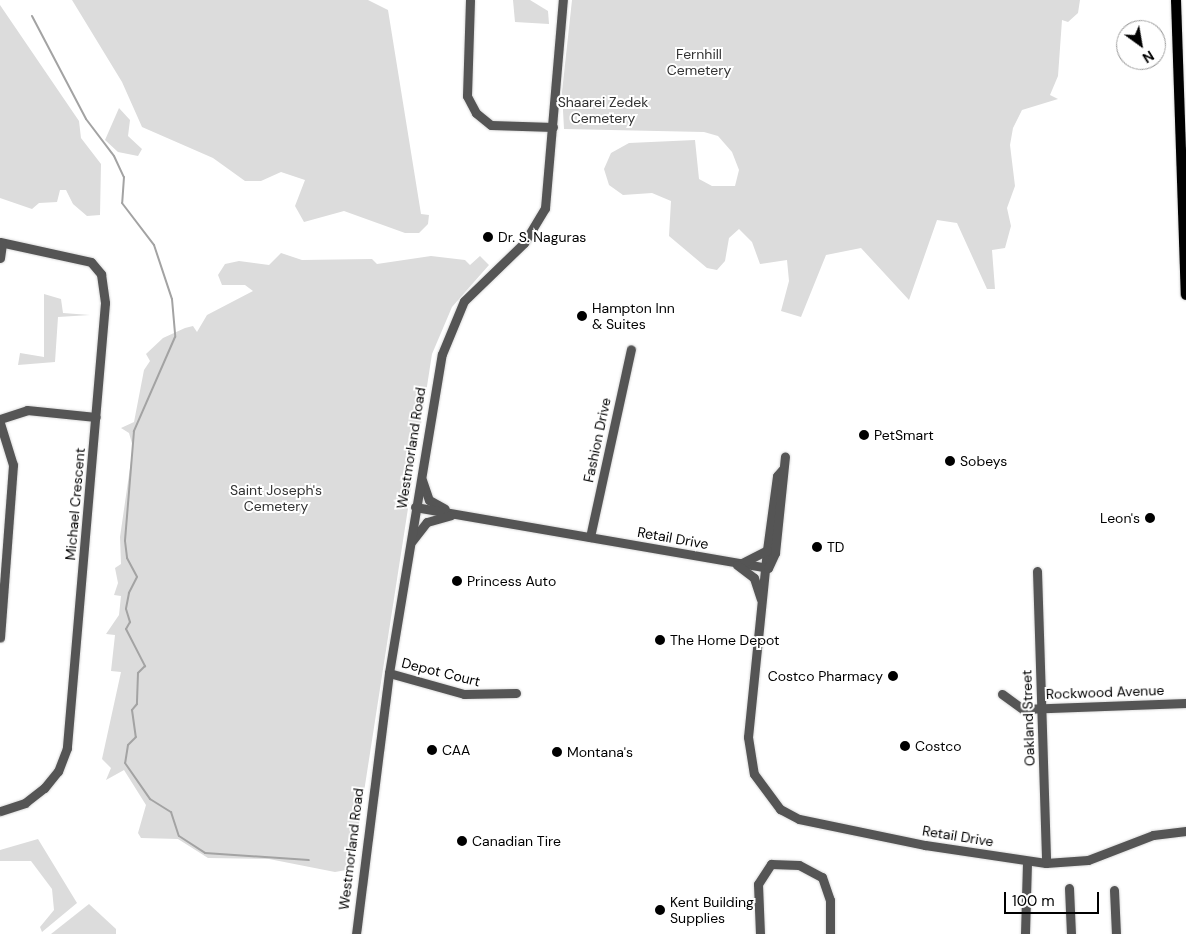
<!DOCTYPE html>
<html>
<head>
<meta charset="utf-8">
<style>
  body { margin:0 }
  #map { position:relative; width:1186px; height:934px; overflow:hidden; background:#fff; font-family:"DM Sans",sans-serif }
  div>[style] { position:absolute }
  .green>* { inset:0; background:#dcdcdc }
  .stream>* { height:2px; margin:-1px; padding:0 1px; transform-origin:1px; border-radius:1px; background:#a3a3a3 }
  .roads { filter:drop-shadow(0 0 1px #dbdbdb) drop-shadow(0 0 1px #dbdbdb) }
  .minor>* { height:9px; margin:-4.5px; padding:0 4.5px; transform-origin:4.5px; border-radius:4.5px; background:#555 }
  .major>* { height:10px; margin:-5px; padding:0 5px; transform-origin:5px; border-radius:5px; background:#000 }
  .dots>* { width:14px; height:14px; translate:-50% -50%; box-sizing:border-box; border:2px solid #fff; border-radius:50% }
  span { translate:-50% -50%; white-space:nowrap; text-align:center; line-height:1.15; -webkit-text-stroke:4px #fff; paint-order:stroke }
  .park-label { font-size:14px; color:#333 }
  .poi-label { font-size:14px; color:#000 }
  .left { translate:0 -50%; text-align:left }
  .right { translate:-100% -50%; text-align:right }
  .street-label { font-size:14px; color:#000 }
  .north { position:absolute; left:1116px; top:20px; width:50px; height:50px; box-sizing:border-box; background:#fff; border:1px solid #999; border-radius:50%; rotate:148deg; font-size:14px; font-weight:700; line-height:20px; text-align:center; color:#000 }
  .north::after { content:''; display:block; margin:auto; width:18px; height:22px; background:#000; clip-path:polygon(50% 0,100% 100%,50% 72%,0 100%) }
  .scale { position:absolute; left:1004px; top:892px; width:95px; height:22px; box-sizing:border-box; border:2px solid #000; border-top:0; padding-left:6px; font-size:15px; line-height:18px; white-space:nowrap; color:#000; -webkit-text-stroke:4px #fff; paint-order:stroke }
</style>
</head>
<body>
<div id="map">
  <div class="green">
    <div style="clip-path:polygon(72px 0,368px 0,388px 10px,421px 214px,429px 215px,428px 224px,419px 233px,405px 233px,344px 211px,304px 222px,295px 206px,305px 180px,281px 172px,261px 181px,245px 181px,213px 158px,142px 127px,122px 82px)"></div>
    <div style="clip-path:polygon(513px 0,530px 0,548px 11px,549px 24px,515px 22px)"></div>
    <div style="clip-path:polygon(572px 0,1080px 0,1078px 13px,1068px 22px,1062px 20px,1058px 76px,1050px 95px,1058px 99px,1022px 110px,1013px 128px,1010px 145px,1015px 186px,1007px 208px,1011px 226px,1005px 248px,992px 250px,995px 289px,987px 289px,957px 223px,937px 220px,909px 300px,861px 248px,826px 255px,801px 317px,781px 311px,789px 281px,787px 260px,760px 264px,752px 242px,739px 229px,729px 238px,725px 261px,717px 270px,707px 268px,669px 236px,671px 201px,652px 193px,623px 195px,609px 185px,604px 169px,611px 153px,629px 143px,695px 140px,699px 179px,712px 186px,735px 186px,739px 170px,732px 152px,718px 136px,704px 132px,564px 129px,562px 92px)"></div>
    <div style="clip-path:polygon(0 5px,79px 121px,81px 138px,101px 164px,100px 215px,87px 216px,73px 204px,66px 190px,60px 190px,57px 202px,39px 203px,32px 209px,0 198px)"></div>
    <div style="clip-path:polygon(119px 108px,130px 120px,128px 136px,142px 149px,138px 156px,118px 152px,105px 140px)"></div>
    <div style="clip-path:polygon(281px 253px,302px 260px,372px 259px,377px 264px,431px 256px,465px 260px,470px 265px,480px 256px,489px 265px,452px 307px,432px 354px,352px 869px,335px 872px,269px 859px,208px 858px,178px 839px,141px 838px,138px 833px,146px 805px,124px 770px,106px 780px,111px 768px,102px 759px,121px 672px,111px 671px,115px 635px,106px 634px,119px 615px,121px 596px,114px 595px,118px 583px,115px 568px,121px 564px,120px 537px,133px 447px,129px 433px,121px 428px,134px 422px,144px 370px,150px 361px,146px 354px,163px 338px,185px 328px,193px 326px,197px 332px,207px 315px,253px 291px,245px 285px,222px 285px,218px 275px,225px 264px,239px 261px,269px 265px)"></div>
    <div style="clip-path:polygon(44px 294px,61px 299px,63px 313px,90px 315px,58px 317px,55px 362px,18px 365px,20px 353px,44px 357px)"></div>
    <div style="clip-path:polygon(38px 839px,77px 903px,42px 932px,40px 927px,54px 910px,52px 889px,31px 861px,0 861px,0 850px)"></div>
    <div style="clip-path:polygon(89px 904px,116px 929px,116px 934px,51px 934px)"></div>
  </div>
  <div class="stream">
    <div style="left:32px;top:16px;width:116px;rotate:62.3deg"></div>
    <div style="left:86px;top:119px;width:46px;rotate:52.9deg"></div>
    <div style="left:114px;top:156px;width:23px;rotate:65deg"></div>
    <div style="left:124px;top:177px;width:26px;rotate:94deg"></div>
    <div style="left:122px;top:203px;width:53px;rotate:52.7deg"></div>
    <div style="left:154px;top:245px;width:57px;rotate:71.6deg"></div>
    <div style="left:172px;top:299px;width:38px;rotate:85deg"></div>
    <div style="left:175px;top:337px;width:103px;rotate:113.6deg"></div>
    <div style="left:134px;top:431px;width:110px;rotate:94.7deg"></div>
    <div style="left:125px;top:541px;width:17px;rotate:83deg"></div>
    <div style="left:127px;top:558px;width:21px;rotate:62deg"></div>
    <div style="left:137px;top:577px;width:18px;rotate:117deg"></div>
    <div style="left:129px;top:593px;width:16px;rotate:101deg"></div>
    <div style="left:126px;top:609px;width:14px;rotate:73deg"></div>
    <div style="left:130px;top:622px;width:8px;rotate:120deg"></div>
    <div style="left:126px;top:629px;width:42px;rotate:62.8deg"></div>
    <div style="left:145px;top:666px;width:10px;rotate:135deg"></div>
    <div style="left:138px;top:673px;width:31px;rotate:92deg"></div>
    <div style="left:137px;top:704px;width:8px;rotate:130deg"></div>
    <div style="left:132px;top:710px;width:27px;rotate:82deg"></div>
    <div style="left:136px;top:737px;width:11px;rotate:135deg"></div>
    <div style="left:128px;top:745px;width:18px;rotate:99deg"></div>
    <div style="left:125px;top:763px;width:44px;rotate:55.2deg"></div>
    <div style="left:150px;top:799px;width:25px;rotate:32deg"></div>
    <div style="left:171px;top:812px;width:25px;rotate:72deg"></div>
    <div style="left:179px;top:836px;width:31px;rotate:33deg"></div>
    <div style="left:205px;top:853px;width:104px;rotate:3.9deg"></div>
  </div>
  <div class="roads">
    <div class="minor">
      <div style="left:470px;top:0;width:96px;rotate:91.8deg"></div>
      <div style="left:467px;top:96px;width:19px;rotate:62deg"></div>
      <div style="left:476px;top:113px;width:19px;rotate:39deg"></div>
      <div style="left:491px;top:125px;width:62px;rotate:1.8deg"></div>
      <div style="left:0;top:242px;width:93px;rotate:12.4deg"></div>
      <div style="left:91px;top:262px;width:16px;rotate:50deg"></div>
      <div style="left:101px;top:274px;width:29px;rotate:82deg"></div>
      <div style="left:105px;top:303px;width:447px;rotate:94.9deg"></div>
      <div style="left:67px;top:748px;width:25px;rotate:111deg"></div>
      <div style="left:58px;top:771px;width:22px;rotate:129deg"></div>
      <div style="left:44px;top:788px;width:24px;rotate:142deg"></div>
      <div style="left:25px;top:803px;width:26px;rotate:162deg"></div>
      <div style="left:0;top:258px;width:15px;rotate:-82deg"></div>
      <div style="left:0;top:419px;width:28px;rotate:-18deg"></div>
      <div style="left:27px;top:410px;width:69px;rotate:5.8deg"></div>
      <div style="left:0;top:423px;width:44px;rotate:72.8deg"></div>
      <div style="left:13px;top:465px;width:173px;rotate:94.3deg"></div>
      <div style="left:783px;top:469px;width:9px;rotate:131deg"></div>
      <div style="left:777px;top:476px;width:75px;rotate:97.7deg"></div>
      <div style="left:767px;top:550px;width:188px;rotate:95.8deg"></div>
      <div style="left:748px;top:737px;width:37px;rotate:81deg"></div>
      <div style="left:754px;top:774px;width:44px;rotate:53.4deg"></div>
      <div style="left:780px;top:809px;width:21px;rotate:28deg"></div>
      <div style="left:799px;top:819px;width:129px;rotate:11.7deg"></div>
      <div style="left:925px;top:845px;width:122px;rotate:8.5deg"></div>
      <div style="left:1046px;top:863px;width:42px;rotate:-4.1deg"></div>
      <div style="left:1088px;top:860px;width:70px;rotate:-21deg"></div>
      <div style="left:1153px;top:835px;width:33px;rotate:-7deg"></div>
      <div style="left:422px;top:480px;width:21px;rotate:71deg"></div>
      <div style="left:429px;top:500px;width:18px;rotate:29deg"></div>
      <div style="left:415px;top:507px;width:358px;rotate:9.8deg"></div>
      <div style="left:590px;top:537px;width:192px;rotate:-77.7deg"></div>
      <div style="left:412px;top:541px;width:24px;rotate:-52deg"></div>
      <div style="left:427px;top:522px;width:25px;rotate:-16deg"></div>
      <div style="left:742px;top:563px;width:28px;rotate:-27deg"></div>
      <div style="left:737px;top:565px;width:21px;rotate:37deg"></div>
      <div style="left:754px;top:578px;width:22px;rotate:72deg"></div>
      <div style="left:768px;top:568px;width:17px;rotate:-65deg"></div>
      <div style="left:775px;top:553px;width:97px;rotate:-84.1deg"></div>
      <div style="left:1037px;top:571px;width:292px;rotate:88.2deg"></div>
      <div style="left:389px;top:673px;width:78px;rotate:15.6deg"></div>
      <div style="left:464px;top:694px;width:52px;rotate:-1.1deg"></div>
      <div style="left:1002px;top:694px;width:26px;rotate:36deg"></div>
      <div style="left:1023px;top:709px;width:163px;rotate:-2.1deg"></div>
      <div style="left:1069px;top:888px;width:46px;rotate:87.5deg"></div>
      <div style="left:1114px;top:890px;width:44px;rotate:87.4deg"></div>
      <div style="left:356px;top:934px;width:263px;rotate:-82.8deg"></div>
      <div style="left:389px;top:673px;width:323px;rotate:-80.6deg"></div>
      <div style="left:442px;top:354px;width:57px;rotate:-67.5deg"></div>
      <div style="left:464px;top:301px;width:83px;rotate:-44deg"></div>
      <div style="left:524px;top:243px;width:41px;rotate:-59deg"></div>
      <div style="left:545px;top:208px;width:209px;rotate:-85.1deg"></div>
      <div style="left:760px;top:934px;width:50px;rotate:-92.3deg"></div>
      <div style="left:758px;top:884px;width:24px;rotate:-57deg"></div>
      <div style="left:771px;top:864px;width:28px;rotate:2deg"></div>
      <div style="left:799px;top:865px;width:26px;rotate:28deg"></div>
      <div style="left:822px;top:877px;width:24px;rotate:71deg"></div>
      <div style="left:830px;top:900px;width:34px;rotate:90deg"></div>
      <div style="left:1025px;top:934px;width:73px;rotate:-88.4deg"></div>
    </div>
    <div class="major">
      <div style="left:1176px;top:0;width:295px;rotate:88.1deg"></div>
    </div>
  </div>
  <div class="dots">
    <div style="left:488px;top:237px;background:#000"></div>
    <div style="left:582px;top:316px;background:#000"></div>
    <div style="left:864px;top:435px;background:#000"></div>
    <div style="left:950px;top:461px;background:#000"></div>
    <div style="left:1150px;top:518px;background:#000"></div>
    <div style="left:817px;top:547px;background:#000"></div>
    <div style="left:457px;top:581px;background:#000"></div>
    <div style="left:660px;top:640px;background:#000"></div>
    <div style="left:893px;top:676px;background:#000"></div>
    <div style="left:905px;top:746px;background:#000"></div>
    <div style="left:432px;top:750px;background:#000"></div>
    <div style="left:557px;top:752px;background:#000"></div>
    <div style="left:462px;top:841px;background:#000"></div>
    <div style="left:660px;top:910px;background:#000"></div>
  </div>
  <div class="park-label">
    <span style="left:699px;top:62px">Fernhill<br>Cemetery</span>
    <span style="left:603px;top:110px">Shaarei Zedek<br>Cemetery</span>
    <span style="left:276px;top:498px">Saint Joseph's<br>Cemetery</span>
  </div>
  <div class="poi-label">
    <span class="left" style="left:498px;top:237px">Dr. S. Naguras</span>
    <span class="left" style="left:592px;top:316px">Hampton Inn<br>&amp; Suites</span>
    <span class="left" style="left:874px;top:435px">PetSmart</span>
    <span class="left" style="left:960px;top:461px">Sobeys</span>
    <span class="right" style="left:1140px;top:518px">Leon's</span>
    <span class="left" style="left:827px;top:547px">TD</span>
    <span class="left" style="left:467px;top:581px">Princess Auto</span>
    <span class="left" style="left:670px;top:640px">The Home Depot</span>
    <span class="right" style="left:883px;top:676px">Costco Pharmacy</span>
    <span class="left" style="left:915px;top:746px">Costco</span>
    <span class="left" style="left:442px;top:750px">CAA</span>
    <span class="left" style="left:567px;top:752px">Montana's</span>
    <span class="left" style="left:472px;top:841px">Canadian Tire</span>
    <span class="left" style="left:670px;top:910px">Kent Building<br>Supplies</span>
  </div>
  <div class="street-label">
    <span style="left:597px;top:440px;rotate:-78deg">Fashion Drive</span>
    <span style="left:411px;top:448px;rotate:-81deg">Westmorland Road</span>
    <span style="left:75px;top:504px;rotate:-85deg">Michael Crescent</span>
    <span style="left:673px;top:538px;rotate:10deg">Retail Drive</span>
    <span style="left:441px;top:672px;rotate:14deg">Depot Court</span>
    <span style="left:1105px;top:692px;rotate:-2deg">Rockwood Avenue</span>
    <span style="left:1028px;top:718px;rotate:-92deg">Oakland Street</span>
    <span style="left:958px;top:836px;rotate:9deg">Retail Drive</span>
    <span style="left:351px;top:849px;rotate:-83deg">Westmorland Road</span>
  </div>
  <div class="north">N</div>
  <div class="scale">100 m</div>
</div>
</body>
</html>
